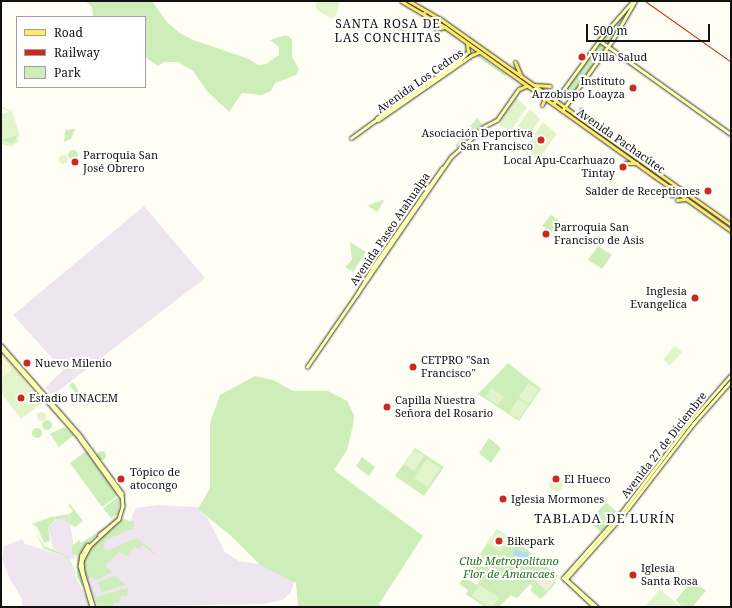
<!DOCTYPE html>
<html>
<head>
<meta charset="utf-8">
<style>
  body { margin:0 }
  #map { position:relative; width:732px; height:608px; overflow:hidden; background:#fffef4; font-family:"Noto Serif",serif }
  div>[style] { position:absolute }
  .industrial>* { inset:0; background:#efe5ef }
  .farmland>* { inset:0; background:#f7f8d1 }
  .green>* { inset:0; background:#ceeeb9 }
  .round { border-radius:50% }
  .pitch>* { inset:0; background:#e2f4cc }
  .plaza>* { inset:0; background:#f2efe0 }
  .water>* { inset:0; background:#b4d8fc }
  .roads { filter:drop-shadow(0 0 1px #333) drop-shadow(0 0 1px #333) }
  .secondary>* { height:2.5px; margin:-1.25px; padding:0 1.25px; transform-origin:1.25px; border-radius:1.25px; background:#feffaf }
  .primary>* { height:3px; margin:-1.5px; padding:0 1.5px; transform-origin:1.5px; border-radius:1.5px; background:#ffec64 }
  .rail>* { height:1px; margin:-0.5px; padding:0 0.5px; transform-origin:0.5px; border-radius:0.5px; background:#cf271a }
  .dots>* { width:11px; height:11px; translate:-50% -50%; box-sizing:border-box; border:2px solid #fff; border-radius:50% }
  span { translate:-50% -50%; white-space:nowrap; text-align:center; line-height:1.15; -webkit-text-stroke:4px #fff; paint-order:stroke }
  .poi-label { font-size:11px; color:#111 }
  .left { translate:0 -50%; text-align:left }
  .right { translate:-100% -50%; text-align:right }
  .street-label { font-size:11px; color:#111 }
  .park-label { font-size:11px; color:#217019; font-style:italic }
  .neighbourhood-label { font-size:12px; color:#111; letter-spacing:1px }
  .quarter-label { font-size:13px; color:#111; letter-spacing:1px }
  .frame { position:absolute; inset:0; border:2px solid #111; pointer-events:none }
  .legend { position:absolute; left:16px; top:16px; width:130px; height:72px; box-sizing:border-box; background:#fff; border:1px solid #a0a0a0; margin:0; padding:5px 7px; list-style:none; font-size:12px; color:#111 }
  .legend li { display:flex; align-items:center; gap:8px; height:20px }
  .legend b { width:20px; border:1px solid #a0a0a0 }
  .scale { position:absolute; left:586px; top:24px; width:124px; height:18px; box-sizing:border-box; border:2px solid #111; border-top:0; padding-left:5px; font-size:12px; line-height:14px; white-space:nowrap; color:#111; -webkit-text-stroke:3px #fff; paint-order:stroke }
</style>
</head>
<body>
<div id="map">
  <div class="industrial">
    <div style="clip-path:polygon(144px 206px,205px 278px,53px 395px,45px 388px,63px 370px,13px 315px)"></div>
    <div style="clip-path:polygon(158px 505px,197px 507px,207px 517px,225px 552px,239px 561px,272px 566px,292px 575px,294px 583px,291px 592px,283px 600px,263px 604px,98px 607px,84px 572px,84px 555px,96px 541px,121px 518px,130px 521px,136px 508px)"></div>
    <div style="clip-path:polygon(69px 514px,75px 558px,71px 560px,65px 556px,91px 607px,22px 607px,22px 599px,10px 579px,2px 559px,4px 546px,22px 539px,25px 544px,64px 556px,53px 548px,48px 527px,56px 520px,56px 516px)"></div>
  </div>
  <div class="farmland">
    <div style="clip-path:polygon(1px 353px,14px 368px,1px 377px)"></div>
  </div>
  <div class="green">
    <div style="clip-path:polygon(85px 1px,152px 1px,167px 22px,180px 33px,193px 40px,249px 59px,258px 65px,266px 64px,279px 55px,279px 47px,270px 40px,286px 35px,292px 39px,292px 57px,299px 69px,296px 75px,275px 83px,271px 91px,262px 95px,242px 93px,229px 112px,207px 91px,193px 71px,178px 62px,164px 62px,158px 66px,145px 57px,145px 17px,93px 17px,92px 7px)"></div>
    <div style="clip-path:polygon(625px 14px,614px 33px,609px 43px,603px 38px)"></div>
    <div style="clip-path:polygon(392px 24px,413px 33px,414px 33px,406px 40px)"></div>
    <div class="round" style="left:591px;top:44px;width:14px;height:14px"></div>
    <div style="clip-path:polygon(477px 54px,506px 75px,505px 76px,475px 55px)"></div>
    <div style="clip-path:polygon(589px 57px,595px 63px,569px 99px,563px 93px)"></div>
    <div style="clip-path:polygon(477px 118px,483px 125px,457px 148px,455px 146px)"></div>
    <div style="clip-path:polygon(75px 129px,71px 139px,64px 142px,65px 130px)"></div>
    <div style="clip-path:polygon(17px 135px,16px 141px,11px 144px,1px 140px)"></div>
    <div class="round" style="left:68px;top:150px;width:10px;height:10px"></div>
    <div style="clip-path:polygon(385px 199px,377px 212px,368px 206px,369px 205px)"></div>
    <div style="clip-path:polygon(551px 215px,563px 223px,555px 234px,542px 226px)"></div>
    <div style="clip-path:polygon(350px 242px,366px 252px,353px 272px,345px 267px,352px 260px)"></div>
    <div style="clip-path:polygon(598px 246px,612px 255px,602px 269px,588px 260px)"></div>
    <div style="clip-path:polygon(508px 363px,541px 389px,519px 421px,478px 394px)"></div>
    <div style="clip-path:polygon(255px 376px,273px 380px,293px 391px,328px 391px,347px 401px,354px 415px,353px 425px,347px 450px,334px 470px,423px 536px,379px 604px,382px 607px,298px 607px,296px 583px,260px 565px,231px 536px,198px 509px,210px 488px,210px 423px,220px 395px)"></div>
    <div style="clip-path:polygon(73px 382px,88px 405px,86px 407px,69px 385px)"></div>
    <div class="round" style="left:42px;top:420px;width:10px;height:10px"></div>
    <div style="clip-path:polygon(64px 427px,74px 435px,59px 447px,50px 434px)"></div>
    <div class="round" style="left:32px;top:428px;width:10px;height:10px"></div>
    <div style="clip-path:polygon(489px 438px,501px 448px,491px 463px,479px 453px)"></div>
    <div style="clip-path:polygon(415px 448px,444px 467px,424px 496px,395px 476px)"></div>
    <div class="round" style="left:96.5px;top:450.5px;width:9px;height:9px"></div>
    <div style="clip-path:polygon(86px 451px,117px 493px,116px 497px,102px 507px,70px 463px)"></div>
    <div style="clip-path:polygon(362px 457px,375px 467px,369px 476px,356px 466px)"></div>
    <div style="clip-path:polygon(117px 498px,120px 499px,118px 514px,111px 518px,103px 508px)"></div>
    <div style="clip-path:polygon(606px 502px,618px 513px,601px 532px,589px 522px)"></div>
    <div style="clip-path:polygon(70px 504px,83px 521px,75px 527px,70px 524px,69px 514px,73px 511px,68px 505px)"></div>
    <div style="clip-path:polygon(68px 515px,69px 522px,66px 523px,65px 518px,56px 519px,48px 527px,50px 541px,44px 543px,37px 527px,32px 524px,20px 528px,51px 517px)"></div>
    <div style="clip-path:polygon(114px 517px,116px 518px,113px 522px,90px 541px,82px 552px,79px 566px,83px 588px,65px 556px,44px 549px,36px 533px,45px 547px,53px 549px,68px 557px,77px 576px,77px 557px,74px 554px,72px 557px,72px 536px,73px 545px,79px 540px,81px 543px,107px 526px)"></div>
    <div style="clip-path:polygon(121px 519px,134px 522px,134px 528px,106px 540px,103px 546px,106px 551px,137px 538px,154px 552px,153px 554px,143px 545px,139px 549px,134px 547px,127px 556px,119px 552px,105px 566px,112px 572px,97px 580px,92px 577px,88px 579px,84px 569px,85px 558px,94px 544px)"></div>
    <div style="clip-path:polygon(497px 529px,524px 547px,558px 576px,554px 580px,556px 583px,544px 596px,540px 599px,530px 590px,533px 587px,530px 584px,517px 598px,511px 595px,499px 607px,485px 607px,466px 594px,468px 590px,459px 584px,464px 577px,477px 585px,483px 575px,471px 567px)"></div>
    <div style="clip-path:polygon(115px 576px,126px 585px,102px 592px,98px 582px)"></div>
    <div style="clip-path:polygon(693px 580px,706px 591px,692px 607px,682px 607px,676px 600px)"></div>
    <div style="clip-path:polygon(128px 588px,127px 596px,121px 595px,119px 603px,114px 603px,112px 607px,99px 607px,95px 597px)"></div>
  </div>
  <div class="pitch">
    <div style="clip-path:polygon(316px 1px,340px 1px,336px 16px,332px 19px,320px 12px,316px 8px)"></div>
    <div style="clip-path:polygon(516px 98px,527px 107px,511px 131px,500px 125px,500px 121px)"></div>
    <div style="clip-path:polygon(evenodd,1px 106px,12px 111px,19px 133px,18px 142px,11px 147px,1px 144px,1px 114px,10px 112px,1px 108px,1px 106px,17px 135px,16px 141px,11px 144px,1px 140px,17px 135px)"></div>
    <div style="clip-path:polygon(530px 109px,540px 119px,524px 143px,513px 133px)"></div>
    <div style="clip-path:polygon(543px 122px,557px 134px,539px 159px,536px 159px,527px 146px)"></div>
    <div class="round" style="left:58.5px;top:154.5px;width:9px;height:9px"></div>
    <div style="clip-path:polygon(674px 346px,682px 352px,670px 366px,663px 360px)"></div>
    <div style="clip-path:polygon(14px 368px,42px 403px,21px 419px,1px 393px,1px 378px)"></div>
    <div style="clip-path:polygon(529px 383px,539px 390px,529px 404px,519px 397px)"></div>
    <div style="clip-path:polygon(491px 388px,504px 397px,498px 405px,486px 397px)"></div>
    <div style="clip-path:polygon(518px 399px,528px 405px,519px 419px,509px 413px)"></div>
    <div class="round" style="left:36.5px;top:411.5px;width:9px;height:9px"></div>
    <div style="clip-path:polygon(415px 450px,424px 456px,414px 471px,404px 464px)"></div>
    <div style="clip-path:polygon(427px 459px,440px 468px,428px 487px,414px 478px)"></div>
    <div class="round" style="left:549px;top:477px;width:14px;height:14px"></div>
    <div style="clip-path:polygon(496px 530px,510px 538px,500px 552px,487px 543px)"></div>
    <div style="clip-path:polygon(480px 585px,499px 598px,493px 607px,488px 607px,472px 596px)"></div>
    <div style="clip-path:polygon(660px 589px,680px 607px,645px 607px)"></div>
  </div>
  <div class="plaza">
    <div style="clip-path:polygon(537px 576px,543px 581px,546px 577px,556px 579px,547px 591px,534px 580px)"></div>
  </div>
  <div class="water">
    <div style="clip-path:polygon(516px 550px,528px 553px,529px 559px,525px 560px,514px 555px,513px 552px)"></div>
  </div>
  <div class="roads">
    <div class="secondary">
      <div style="left:599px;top:40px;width:162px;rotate:35.5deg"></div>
      <div style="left:553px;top:104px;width:87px;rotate:-53.9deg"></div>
      <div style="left:604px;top:34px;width:44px;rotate:-48.7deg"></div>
      <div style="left:562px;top:111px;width:86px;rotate:-54.5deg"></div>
      <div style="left:612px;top:41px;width:46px;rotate:-60.1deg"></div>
      <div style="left:377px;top:118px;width:2px;rotate:63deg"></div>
      <div style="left:378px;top:120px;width:114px;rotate:-34.7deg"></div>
      <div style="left:377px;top:118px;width:100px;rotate:-34.8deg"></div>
      <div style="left:459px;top:61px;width:13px;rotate:-45deg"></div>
      <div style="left:351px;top:138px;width:31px;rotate:-36deg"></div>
      <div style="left:356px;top:296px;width:32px;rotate:-60deg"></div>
      <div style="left:372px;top:268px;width:122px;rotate:-55deg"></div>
      <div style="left:1px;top:345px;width:118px;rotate:48.8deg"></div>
      <div style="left:79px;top:434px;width:73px;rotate:53.9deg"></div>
      <div style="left:122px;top:493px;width:13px;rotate:86deg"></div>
      <div style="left:123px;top:506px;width:14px;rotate:107deg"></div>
      <div style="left:119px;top:519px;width:40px;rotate:137deg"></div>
      <div style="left:90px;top:546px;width:17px;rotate:118deg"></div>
      <div style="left:82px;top:561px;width:11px;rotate:85deg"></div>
      <div style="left:83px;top:572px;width:37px;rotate:73deg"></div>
      <div style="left:1px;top:348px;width:117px;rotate:48.8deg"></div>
      <div style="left:78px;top:436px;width:74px;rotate:54.4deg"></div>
      <div style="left:307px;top:367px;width:255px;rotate:-55.6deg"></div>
      <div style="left:451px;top:157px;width:46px;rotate:-42.4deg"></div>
      <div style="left:485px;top:126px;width:13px;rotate:-27deg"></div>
      <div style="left:497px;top:120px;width:38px;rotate:-55deg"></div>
      <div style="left:99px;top:535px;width:21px;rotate:-39deg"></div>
      <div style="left:88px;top:545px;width:12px;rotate:121deg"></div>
      <div style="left:82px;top:555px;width:11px;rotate:100deg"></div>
      <div style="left:80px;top:566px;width:43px;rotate:73.7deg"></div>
      <div style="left:566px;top:579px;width:42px;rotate:42.1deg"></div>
      <div style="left:565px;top:580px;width:87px;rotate:-48.3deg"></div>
      <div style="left:623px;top:515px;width:115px;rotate:-52.4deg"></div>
      <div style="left:693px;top:424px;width:57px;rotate:-48.5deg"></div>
      <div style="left:594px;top:607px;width:42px;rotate:-136.9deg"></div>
      <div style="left:563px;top:578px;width:87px;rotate:-48.3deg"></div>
      <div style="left:621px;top:513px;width:114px;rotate:-52.8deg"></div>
      <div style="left:690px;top:422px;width:62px;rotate:-48.9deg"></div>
    </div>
    <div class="primary">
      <div style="left:401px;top:1px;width:51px;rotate:30.6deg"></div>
      <div style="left:445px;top:27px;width:351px;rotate:35.5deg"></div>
      <div style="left:409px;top:1px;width:34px;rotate:30deg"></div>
      <div style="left:439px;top:18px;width:358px;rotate:35.3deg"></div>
      <div style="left:424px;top:13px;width:11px;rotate:80deg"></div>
      <div style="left:436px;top:29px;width:9px;rotate:-13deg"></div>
      <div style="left:467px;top:43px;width:9px;rotate:84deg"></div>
      <div style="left:472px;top:55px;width:8px;rotate:-23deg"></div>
      <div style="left:515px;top:62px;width:15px;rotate:67deg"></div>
      <div style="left:534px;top:85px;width:16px;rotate:4deg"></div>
      <div style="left:519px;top:89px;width:8px;rotate:-23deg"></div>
      <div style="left:542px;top:105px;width:8px;rotate:-67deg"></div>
      <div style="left:581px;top:110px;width:15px;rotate:62deg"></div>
      <div style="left:625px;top:163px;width:12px"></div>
      <div style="left:669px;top:186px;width:10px;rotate:73deg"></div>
      <div style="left:677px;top:200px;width:10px;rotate:-6deg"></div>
    </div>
  </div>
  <div class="rail">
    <div style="left:645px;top:1px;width:105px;rotate:35.3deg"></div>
  </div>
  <div class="dots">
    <div style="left:582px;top:57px;background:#cf271a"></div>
    <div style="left:633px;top:88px;background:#cf271a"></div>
    <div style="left:541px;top:140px;background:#cf271a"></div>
    <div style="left:75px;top:162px;background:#cf271a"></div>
    <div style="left:623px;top:167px;background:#cf271a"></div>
    <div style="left:708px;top:191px;background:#cf271a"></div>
    <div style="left:546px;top:234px;background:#cf271a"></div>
    <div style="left:695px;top:298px;background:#cf271a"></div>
    <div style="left:27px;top:363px;background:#cf271a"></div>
    <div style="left:413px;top:367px;background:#cf271a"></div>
    <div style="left:21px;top:398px;background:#cf271a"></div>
    <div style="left:387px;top:407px;background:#cf271a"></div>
    <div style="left:121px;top:479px;background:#cf271a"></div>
    <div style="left:556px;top:479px;background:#cf271a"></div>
    <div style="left:503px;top:499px;background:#cf271a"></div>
    <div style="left:499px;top:541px;background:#cf271a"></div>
    <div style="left:633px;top:575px;background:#cf271a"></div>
  </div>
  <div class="poi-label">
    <span class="left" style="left:591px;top:57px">Villa Salud</span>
    <span class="right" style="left:625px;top:88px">Instituto<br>Arzobispo Loayza</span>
    <span class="right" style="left:533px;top:140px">Asociación Deportiva<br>San Francisco</span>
    <span class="left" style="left:83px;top:162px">Parroquia San<br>José Obrero</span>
    <span class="right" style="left:615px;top:167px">Local Apu-Ccarhuazo<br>Tintay</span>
    <span class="right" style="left:700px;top:191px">Salder de Receptiones</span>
    <span class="left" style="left:554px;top:234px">Parroquia San<br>Francisco de Asis</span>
    <span class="right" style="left:687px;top:298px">Inglesia<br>Evangelica</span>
    <span class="left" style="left:421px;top:367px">CETPRO "San<br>Francisco"</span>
    <span class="left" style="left:35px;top:363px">Nuevo Milenio</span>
    <span class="left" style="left:29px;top:398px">Estadio UNACEM</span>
    <span class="left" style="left:395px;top:407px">Capilla Nuestra<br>Señora del Rosario</span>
    <span class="left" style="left:130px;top:479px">Tópico de<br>atocongo</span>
    <span class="left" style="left:564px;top:479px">El Hueco</span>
    <span class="left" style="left:511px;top:499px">Iglesia Mormones</span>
    <span class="left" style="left:507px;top:541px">Bikepark</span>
    <span class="left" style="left:641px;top:575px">Iglesia<br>Santa Rosa</span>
  </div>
  <div class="street-label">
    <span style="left:420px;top:81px;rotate:-35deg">Avenida Los Cedros</span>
    <span style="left:621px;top:141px;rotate:35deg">Avenida Pachacútec</span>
    <span style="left:390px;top:229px;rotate:-56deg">Avenida Paseo Atahualpa</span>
    <span style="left:664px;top:445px;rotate:-52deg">Avenida 27 de Diciembre</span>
  </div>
  <div class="park-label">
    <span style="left:509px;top:568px">Club Metropolitano<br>Flor de Amancaes</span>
  </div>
  <div class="neighbourhood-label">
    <span style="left:388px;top:31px">SANTA ROSA DE<br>LAS CONCHITAS</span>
  </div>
  <div class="quarter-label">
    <span style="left:605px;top:518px">TABLADA DE LURÍN</span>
  </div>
  <div class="frame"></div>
  <ul class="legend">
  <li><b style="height:5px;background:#ffec64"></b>Road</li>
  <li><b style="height:5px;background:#cf271a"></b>Railway</li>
  <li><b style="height:11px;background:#ceeeb9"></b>Park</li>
  </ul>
  <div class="scale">500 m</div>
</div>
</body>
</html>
